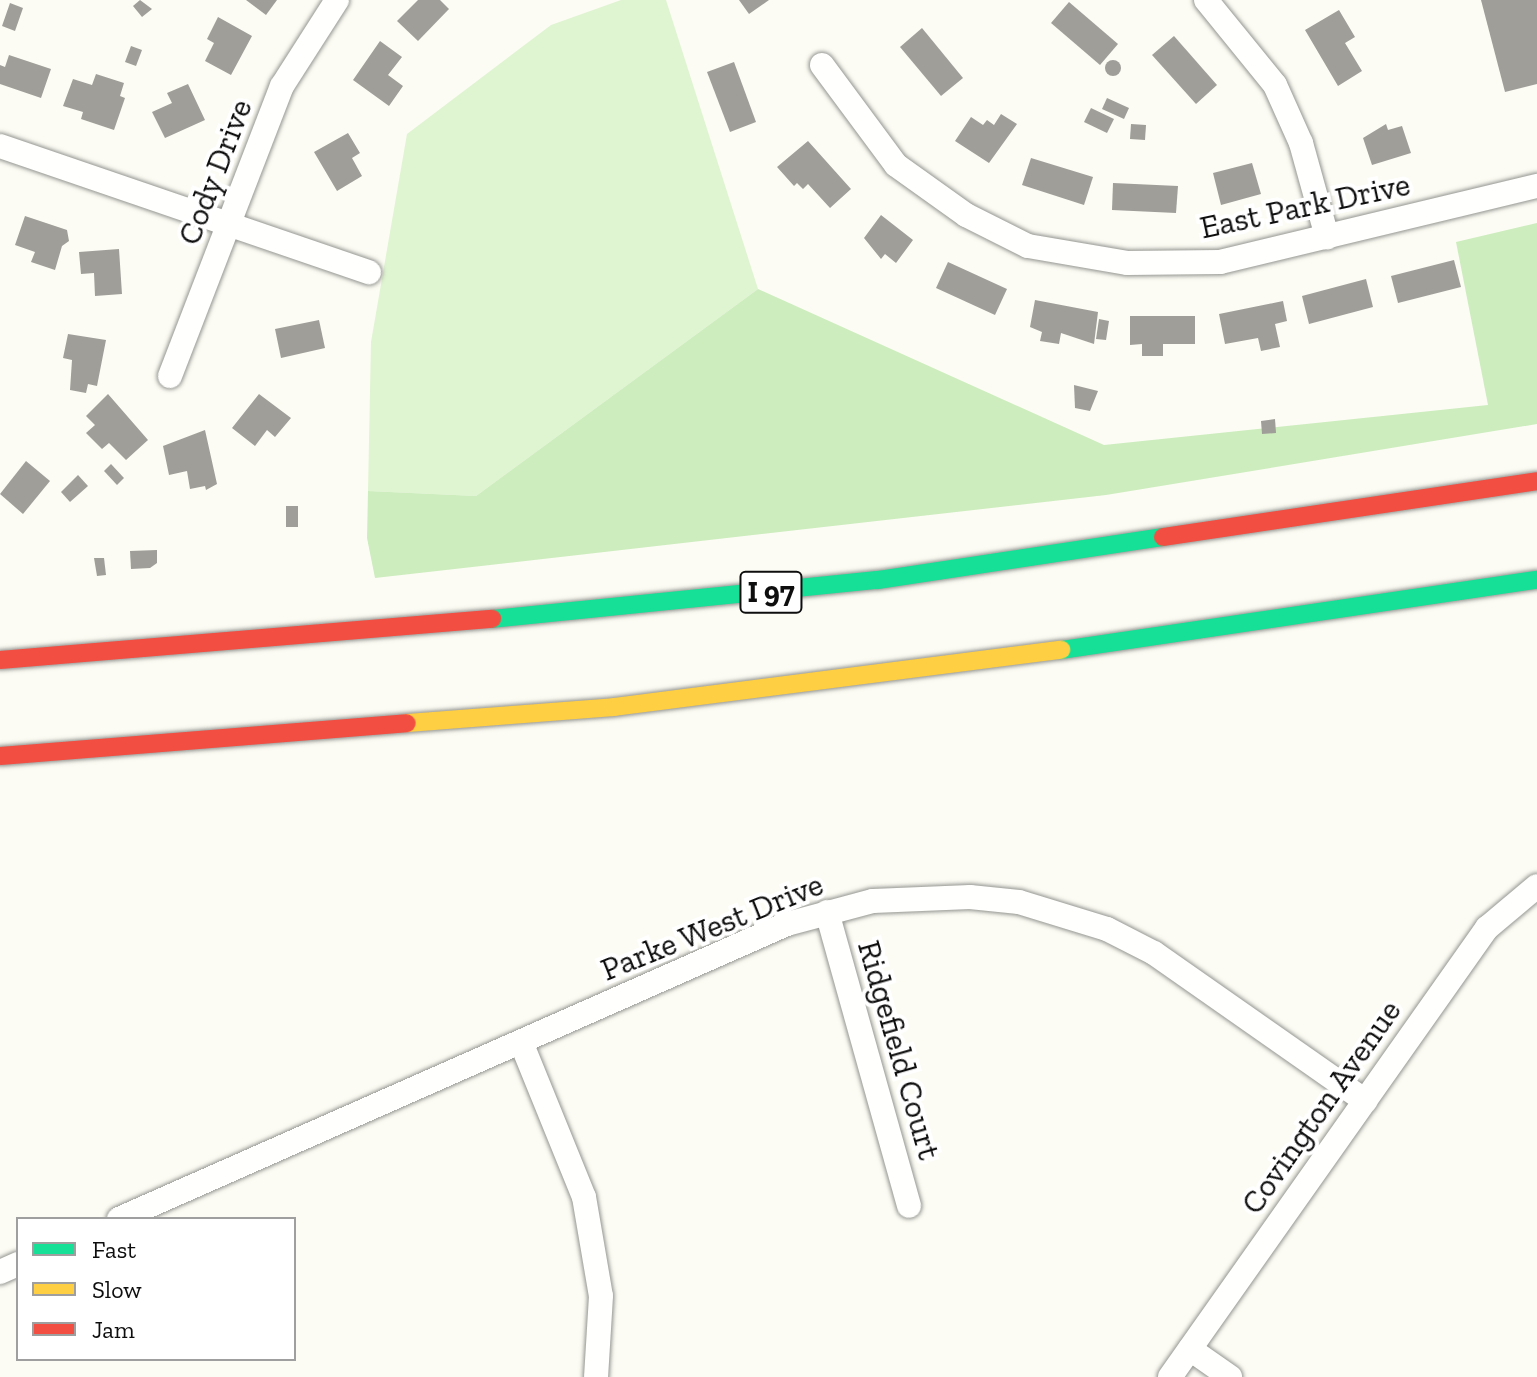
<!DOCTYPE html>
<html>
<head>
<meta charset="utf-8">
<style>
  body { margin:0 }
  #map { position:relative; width:1537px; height:1377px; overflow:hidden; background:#fcfcf4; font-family:"Zilla Slab",serif }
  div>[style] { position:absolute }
  .green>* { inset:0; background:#dff4d1 }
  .forest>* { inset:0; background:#cdedbe }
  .building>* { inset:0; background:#9f9e99 }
  .round { border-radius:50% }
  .roads { filter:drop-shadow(0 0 2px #959592) drop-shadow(0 0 2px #959592) }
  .street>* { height:24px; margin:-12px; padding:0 12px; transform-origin:12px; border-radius:12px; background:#fffffd }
  .fast>* { height:18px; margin:-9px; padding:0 9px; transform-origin:9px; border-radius:9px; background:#16e098 }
  .slow>* { height:18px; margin:-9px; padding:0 9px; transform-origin:9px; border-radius:9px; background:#ffcf43 }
  .jam>* { height:18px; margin:-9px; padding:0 9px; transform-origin:9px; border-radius:9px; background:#f24e42 }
  span { translate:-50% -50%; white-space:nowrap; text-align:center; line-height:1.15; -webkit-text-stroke:8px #fff; paint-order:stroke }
  .shield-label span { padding:2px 6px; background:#fff; border:2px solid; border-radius:6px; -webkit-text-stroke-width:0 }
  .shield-label { font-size:30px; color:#0e0e0e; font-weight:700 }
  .street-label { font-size:32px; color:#0e0e0e }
  .legend { position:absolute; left:16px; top:1217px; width:280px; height:144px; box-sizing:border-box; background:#fff; border:2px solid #9f9f9f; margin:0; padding:10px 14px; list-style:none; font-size:24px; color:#0e0e0e }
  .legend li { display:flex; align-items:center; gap:16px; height:40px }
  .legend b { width:40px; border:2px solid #9f9f9f }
</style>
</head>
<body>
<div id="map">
  <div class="green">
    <div style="clip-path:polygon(621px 0,666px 0,758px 289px,476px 496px,368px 491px,371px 342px,407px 134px,551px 25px)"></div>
  </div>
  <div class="forest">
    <div style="clip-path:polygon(1537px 223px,1537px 424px,1106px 495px,375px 578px,367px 538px,368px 491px,476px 496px,758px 289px,1104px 445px,1488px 405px,1456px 242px)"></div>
  </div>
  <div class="building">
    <div style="clip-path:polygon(140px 0,152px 9px,142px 17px,133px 6px)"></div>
    <div style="clip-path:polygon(246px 0,277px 0,266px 15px)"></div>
    <div style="clip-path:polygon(418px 0,440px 0,449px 9px,418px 41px,397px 21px)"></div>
    <div style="clip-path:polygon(739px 0,769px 0,749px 14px)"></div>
    <div style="clip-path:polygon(1481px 0,1537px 0,1537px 84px,1505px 92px)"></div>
    <div style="clip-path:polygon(1069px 2px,1118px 44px,1100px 65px,1051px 23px)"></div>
    <div style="clip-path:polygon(10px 3px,23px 8px,15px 31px,2px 26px)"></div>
    <div style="clip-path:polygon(1339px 10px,1355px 37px,1345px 43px,1362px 71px,1338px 86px,1305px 30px)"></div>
    <div style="clip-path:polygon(218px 17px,252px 36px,231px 75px,205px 61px,214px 43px,207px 39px)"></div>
    <div style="clip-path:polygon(922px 28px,963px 78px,941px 96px,900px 47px)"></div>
    <div style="clip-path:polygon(1174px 36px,1217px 85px,1196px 104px,1152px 55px)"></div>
    <div style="clip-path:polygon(380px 41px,402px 57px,388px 75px,403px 86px,389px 106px,353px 80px)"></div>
    <div style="clip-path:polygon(131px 46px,142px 50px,136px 66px,125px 62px)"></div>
    <div style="clip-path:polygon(9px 55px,51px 69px,41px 98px,0 84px,0 65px,5px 67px)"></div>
    <div class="round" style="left:1105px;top:60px;width:16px;height:16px"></div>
    <div style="clip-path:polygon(734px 62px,756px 122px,730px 132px,707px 72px)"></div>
    <div style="clip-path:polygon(96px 74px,124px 83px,120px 96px,125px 98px,114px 130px,81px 119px,83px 112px,63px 106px,73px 79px,92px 85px)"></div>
    <div style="clip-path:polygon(188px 84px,205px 120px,165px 138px,152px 112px,172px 103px,167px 93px)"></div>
    <div style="clip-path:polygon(1107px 98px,1129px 108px,1124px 119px,1102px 109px)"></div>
    <div style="clip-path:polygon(1091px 108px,1114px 119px,1107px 133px,1084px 122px)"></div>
    <div style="clip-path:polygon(1001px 114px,1017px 124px,989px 163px,955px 141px,971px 117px,983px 125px,987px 120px,994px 125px)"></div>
    <div style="clip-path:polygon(1131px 124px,1146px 125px,1145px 140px,1130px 139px)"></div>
    <div style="clip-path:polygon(1386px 124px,1388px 130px,1402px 126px,1411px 153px,1372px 165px,1363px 138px)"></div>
    <div style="clip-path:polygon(348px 133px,360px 153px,352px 158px,362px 176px,337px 191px,314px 152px)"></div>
    <div style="clip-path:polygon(808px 141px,851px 189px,830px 208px,808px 184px,803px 189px,797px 183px,794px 186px,777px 167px)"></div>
    <div style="clip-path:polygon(1031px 158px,1093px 177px,1084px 205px,1022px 185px)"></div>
    <div style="clip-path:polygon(1252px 163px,1261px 194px,1221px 205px,1213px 173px)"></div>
    <div style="clip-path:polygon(1113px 183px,1178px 186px,1176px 213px,1112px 210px)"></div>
    <div style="clip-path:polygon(881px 215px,913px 240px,896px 263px,885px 254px,881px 259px,864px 238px)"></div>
    <div style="clip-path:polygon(25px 216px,67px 230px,69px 241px,62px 246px,55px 270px,31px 262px,35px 252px,15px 245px)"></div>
    <div style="clip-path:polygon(119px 249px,122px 294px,95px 296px,94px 273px,81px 274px,79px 252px)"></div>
    <div style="clip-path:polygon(1454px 260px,1461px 287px,1398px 303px,1391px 276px)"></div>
    <div style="clip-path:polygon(948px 262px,1007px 289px,995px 315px,936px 288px)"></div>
    <div style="clip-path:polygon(1366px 279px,1373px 307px,1309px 324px,1302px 296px)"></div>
    <div style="clip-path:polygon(1035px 300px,1098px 312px,1094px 344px,1061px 333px,1059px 344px,1040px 341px,1042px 332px,1030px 327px)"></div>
    <div style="clip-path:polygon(1283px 301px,1287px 321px,1275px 324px,1280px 347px,1261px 351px,1258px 338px,1225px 344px,1219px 314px)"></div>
    <div style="clip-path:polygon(1130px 316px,1195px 316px,1195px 344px,1163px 344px,1163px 356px,1142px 356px,1142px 344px,1130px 345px)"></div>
    <div style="clip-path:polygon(1099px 319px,1109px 321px,1106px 340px,1096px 339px)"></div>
    <div style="clip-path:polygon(319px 320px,325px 348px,281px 358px,275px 329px)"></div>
    <div style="clip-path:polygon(68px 334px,106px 340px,97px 386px,88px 384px,86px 393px,70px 390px,72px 360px,63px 358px)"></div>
    <div style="clip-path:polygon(1074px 385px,1098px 391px,1090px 411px,1075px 408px)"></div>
    <div style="clip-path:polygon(108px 394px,148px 440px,126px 460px,109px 443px,102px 449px,86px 433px,95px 425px,86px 416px)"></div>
    <div style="clip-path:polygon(259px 394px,291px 418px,275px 437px,267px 430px,255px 446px,232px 428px)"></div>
    <div style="clip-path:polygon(1275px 419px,1276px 433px,1262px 434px,1261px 421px)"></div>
    <div style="clip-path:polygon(205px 430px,217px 484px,206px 490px,205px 486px,190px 489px,187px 471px,169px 475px,163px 446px)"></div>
    <div style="clip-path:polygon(26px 461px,50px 481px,23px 514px,0 494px)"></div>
    <div style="clip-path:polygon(111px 464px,124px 478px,117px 485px,104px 471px)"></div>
    <div style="clip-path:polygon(78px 475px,88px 486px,70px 502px,61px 492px)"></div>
    <div style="clip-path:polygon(286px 506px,298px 506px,298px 527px,286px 527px)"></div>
    <div style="clip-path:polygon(157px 550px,157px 563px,150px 568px,131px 569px,130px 551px)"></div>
    <div style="clip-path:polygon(94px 558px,104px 558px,106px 575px,97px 576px)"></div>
  </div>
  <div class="roads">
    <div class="street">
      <div style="left:1206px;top:0;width:109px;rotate:50.9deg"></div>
      <div style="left:1275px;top:85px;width:64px;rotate:65.9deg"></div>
      <div style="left:1301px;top:143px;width:98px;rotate:74.5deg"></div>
      <div style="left:822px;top:65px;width:124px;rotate:53.5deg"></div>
      <div style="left:896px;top:165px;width:86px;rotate:35.5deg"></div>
      <div style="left:966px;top:215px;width:69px;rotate:26.6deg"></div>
      <div style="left:1028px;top:246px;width:100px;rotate:9.7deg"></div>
      <div style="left:1127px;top:263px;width:93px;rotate:-0.6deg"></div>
      <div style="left:1220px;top:262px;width:326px;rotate:-13.5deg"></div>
      <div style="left:0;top:146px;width:390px;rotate:18.9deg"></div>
      <div style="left:170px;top:376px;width:311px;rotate:-68.9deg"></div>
      <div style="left:282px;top:86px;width:102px;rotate:-57.4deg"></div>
      <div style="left:827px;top:912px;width:305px;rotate:74.4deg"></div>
      <div style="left:521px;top:1042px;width:167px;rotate:67.9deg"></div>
      <div style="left:584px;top:1197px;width:100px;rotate:80.3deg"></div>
      <div style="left:601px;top:1296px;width:81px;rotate:93.5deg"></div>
      <div style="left:119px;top:1219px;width:730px;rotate:-23.83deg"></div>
      <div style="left:787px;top:924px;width:89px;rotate:-15deg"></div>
      <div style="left:873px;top:901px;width:97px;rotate:-2.4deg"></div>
      <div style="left:970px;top:897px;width:49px;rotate:5.8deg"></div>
      <div style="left:1019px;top:902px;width:92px;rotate:17.1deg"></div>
      <div style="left:1107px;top:929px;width:53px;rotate:27.1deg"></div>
      <div style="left:1154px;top:953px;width:258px;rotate:35deg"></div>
      <div style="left:0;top:1272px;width:20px;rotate:-24deg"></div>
      <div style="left:1190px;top:1349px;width:49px;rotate:35deg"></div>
      <div style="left:1170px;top:1377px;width:550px;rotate:-54.78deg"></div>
      <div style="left:1487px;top:928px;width:65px;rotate:-40deg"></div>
    </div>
    <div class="fast">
      <div style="left:492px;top:619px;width:388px;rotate:-5.8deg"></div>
      <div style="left:878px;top:580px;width:288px;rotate:-8.6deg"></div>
      <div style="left:1061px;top:650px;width:481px;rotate:-8.4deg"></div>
    </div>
    <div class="slow">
      <div style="left:407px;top:723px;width:208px;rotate:-4.4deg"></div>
      <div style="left:614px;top:707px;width:451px;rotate:-7.3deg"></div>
    </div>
    <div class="jam">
      <div style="left:1163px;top:537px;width:378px;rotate:-8.5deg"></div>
      <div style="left:0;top:660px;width:494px;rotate:-4.8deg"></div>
      <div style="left:0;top:756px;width:408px;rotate:-4.6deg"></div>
    </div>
  </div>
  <div class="shield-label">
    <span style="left:771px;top:592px">I 97</span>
  </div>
  <div class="street-label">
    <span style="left:215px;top:172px;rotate:-69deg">Cody Drive</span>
    <span style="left:1305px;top:206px;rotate:-12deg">East Park Drive</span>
    <span style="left:712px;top:927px;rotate:-22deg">Parke West Drive</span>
    <span style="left:899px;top:1050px;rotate:74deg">Ridgefield Court</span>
    <span style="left:1321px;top:1107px;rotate:-55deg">Covington Avenue</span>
  </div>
  <ul class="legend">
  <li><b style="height:10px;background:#16e098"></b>Fast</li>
  <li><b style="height:10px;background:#ffcf43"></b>Slow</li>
  <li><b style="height:10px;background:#f24e42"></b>Jam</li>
  </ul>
</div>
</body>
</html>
